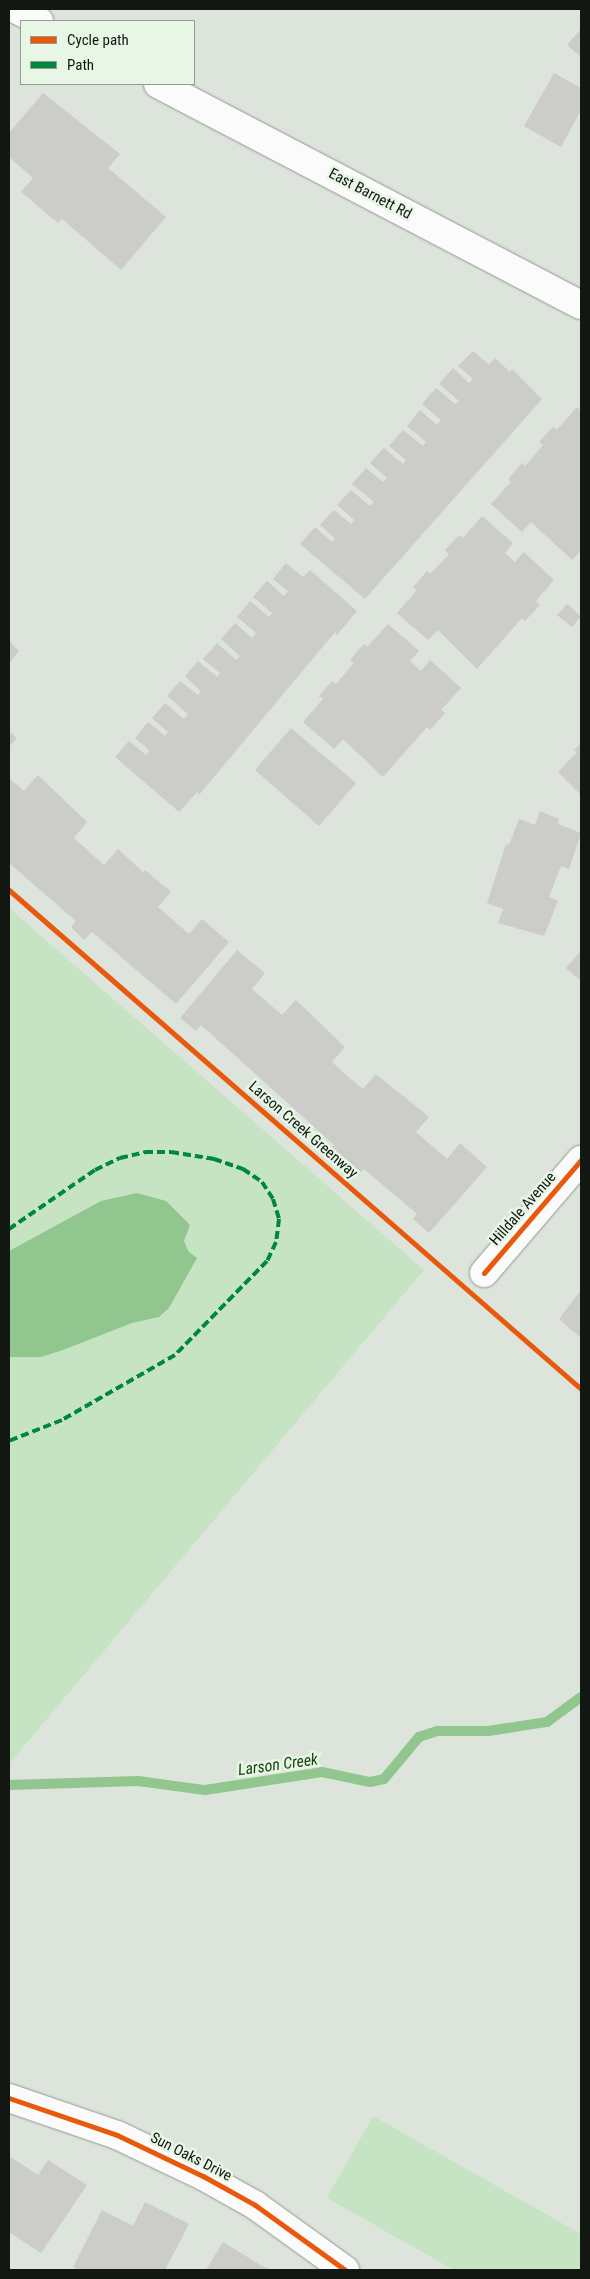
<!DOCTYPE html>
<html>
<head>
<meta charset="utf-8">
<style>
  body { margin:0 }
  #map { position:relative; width:590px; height:2279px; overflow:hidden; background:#dde4dc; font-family:"Roboto Condensed",sans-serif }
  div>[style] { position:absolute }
  .green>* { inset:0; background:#c6e4c3 }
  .water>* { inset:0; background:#91c68e }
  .stream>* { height:10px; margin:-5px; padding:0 5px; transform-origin:5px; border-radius:5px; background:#91c68e }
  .building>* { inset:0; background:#cccccb }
  .roads { filter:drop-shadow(0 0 1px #949993) drop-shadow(0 0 1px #949993) }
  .minor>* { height:28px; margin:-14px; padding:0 14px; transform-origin:14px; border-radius:14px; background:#fafbfa }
  .primary>* { height:28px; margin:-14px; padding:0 14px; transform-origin:14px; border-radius:14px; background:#fafbfa }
  .quiet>* { height:4px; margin-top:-2px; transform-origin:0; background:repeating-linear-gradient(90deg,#00873e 0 8px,transparent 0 12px) }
  .cycleway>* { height:5px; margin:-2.5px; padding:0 2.5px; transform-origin:2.5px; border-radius:2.5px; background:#e8590c }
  span { translate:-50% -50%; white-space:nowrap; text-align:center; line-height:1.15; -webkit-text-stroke:5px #e8f6e6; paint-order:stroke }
  .street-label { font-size:15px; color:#131712 }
  .water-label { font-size:16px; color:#134411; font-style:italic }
  .frame { position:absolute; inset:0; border:10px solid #131712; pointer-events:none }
  .legend { position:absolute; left:20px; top:20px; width:175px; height:65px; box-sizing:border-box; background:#e8f6e6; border:1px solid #939d91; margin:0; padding:6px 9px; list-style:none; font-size:15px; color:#131712 }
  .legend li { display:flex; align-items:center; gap:10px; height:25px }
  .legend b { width:25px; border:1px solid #939d91 }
</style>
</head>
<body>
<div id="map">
  <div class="green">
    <div style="clip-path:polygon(9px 908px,424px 1270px,9px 1764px)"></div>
    <div style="clip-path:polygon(373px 2116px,581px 2234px,581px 2270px,454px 2270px,327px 2198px)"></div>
  </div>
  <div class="water">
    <div style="clip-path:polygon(137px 1193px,166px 1201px,190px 1225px,184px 1241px,188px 1251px,197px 1258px,169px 1308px,159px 1317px,132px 1323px,63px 1350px,41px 1357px,9px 1357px,9px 1251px,101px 1201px)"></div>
  </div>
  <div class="stream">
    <div style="left:9px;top:1785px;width:129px;rotate:-1.8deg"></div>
    <div style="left:138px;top:1781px;width:68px;rotate:7.7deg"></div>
    <div style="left:205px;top:1790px;width:118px;rotate:-8.7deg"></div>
    <div style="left:322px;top:1772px;width:49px;rotate:11.8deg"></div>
    <div style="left:370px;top:1782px;width:14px;rotate:-12deg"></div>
    <div style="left:384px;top:1779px;width:55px;rotate:-50.2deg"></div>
    <div style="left:419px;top:1737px;width:20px;rotate:-18deg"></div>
    <div style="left:438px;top:1731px;width:50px"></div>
    <div style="left:488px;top:1731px;width:60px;rotate:-8.7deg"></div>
    <div style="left:547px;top:1722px;width:42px;rotate:-36.3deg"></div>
  </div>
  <div class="building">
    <div style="clip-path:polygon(581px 29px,581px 57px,567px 45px)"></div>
    <div style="clip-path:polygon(554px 73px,581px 88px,581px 110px,561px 147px,524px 126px)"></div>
    <div style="clip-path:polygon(43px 93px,120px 154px,108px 168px,166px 217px,121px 270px,62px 219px,58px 223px,21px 192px,33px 178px,9px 157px,9px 133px)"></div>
    <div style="clip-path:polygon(473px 351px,489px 365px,495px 358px,510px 372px,512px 369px,542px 399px,365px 599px,300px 544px,315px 527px,332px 542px,335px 538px,320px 525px,334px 510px,351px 524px,354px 520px,337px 505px,351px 490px,370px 506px,374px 502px,352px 484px,366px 468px,383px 482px,387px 478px,370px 463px,384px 448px,403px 464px,406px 460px,389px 446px,403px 430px,423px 446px,426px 442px,407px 426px,420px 410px,437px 425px,441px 420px,422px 404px,436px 388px,455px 404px,459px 401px,439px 384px,453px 368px,469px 383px,473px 379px,458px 366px)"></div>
    <div style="clip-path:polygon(577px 407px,581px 411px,581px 550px,572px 560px,531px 522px,522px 532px,491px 504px,511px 482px,508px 479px,522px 463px,525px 466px,543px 445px,539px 442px,553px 427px,557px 430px)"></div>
    <div style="clip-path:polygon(482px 516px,513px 543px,505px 553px,515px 562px,524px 552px,554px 580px,536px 601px,540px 605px,525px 621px,522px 618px,477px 669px,438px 630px,428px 640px,397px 613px,417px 590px,413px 587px,427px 571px,430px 574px,449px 554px,445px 550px,459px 535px,463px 538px)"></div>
    <div style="clip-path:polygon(286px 563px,303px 577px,310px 570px,357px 611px,337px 635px,335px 632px,199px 795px,197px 792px,179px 812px,115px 757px,129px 741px,146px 755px,149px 750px,135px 738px,148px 722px,165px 736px,168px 732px,152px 718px,165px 703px,184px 719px,188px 714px,167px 696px,180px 681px,198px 695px,201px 691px,185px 676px,198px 661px,217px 677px,220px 673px,203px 659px,217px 643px,236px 660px,240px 656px,221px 639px,235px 623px,252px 638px,256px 633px,237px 617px,250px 601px,269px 617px,272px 613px,253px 597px,267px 581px,284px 596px,288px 591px,273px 579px)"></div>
    <div style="clip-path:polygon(567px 604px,581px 616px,572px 627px,557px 615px)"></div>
    <div style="clip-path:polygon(388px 624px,419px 651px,410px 661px,421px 671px,430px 660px,461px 688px,441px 710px,445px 713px,430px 730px,427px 727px,383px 777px,343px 739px,334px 749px,303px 722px,323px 699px,319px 696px,332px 681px,336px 684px,354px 663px,350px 660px,364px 644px,367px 647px)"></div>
    <div style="clip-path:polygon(9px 641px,19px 651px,9px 663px)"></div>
    <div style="clip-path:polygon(291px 728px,356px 783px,319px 826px,255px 770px)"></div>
    <div style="clip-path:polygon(9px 731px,17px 738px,9px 747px)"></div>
    <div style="clip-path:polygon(581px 743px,581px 795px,558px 772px,577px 752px,574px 750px)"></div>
    <div style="clip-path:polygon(38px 775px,87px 822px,74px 838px,104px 865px,118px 849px,143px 872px,145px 870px,171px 892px,158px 907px,189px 934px,202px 919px,229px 942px,176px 1004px,92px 932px,84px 940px,71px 927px,76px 921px,9px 863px,9px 778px,24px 791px)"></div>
    <div style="clip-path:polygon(540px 811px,559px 819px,558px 824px,581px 833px,569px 869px,561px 866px,549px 897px,558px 901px,544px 936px,498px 923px,503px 909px,487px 903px,506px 844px,509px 845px,519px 819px,535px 825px)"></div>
    <div style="clip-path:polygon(237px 950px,265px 973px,252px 989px,282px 1015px,296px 1000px,345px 1047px,332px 1062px,346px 1075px,363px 1089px,376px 1074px,429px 1117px,416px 1132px,447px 1159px,460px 1143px,487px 1167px,429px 1233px,413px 1219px,417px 1214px,364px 1169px,359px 1176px,329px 1150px,334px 1145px,201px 1025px,196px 1031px,180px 1018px)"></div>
    <div style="clip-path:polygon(581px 951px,581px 981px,566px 968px)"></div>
    <div style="clip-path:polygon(581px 1290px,581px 1338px,559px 1319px)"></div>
    <div style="clip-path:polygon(9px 2156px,38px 2175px,48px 2160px,87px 2185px,41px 2253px,9px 2232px)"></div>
    <div style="clip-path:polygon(145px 2202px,189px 2224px,165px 2270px,79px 2270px,73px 2267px,102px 2210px,133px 2226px)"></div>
    <div style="clip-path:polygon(223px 2242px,262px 2266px,273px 2270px,206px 2270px)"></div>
  </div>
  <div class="roads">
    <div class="minor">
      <div style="left:484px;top:1273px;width:149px;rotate:-49.4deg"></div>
      <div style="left:9px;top:2098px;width:114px;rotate:18.9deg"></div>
      <div style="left:117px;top:2135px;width:95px;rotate:25.5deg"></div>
      <div style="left:203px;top:2176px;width:60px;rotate:29.1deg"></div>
      <div style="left:255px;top:2205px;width:111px;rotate:35.8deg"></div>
    </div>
    <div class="primary">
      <div style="left:15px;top:9px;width:27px;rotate:27deg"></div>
      <div style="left:158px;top:84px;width:477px;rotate:27.6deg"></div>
    </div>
  </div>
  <div class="quiet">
    <div style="left:9px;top:1229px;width:104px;rotate:-34.5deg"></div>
    <div style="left:95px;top:1170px;width:28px;rotate:-26deg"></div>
    <div style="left:120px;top:1158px;width:26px;rotate:-13deg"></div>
    <div style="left:145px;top:1152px;width:26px"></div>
    <div style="left:171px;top:1152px;width:44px;rotate:9.2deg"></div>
    <div style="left:214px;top:1159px;width:31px;rotate:19deg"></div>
    <div style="left:243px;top:1169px;width:23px;rotate:34deg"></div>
    <div style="left:262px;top:1182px;width:20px;rotate:57deg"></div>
    <div style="left:273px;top:1199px;width:21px;rotate:73deg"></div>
    <div style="left:279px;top:1219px;width:23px;rotate:97deg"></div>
    <div style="left:276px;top:1242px;width:21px;rotate:115deg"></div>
    <div style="left:267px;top:1261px;width:132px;rotate:134.4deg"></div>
    <div style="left:175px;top:1355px;width:130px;rotate:150.1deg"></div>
    <div style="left:62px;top:1420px;width:57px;rotate:158.4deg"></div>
  </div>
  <div class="cycleway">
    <div style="left:9px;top:890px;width:759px;rotate:41.1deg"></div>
    <div style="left:484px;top:1273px;width:149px;rotate:-49.4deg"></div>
    <div style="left:9px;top:2098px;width:114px;rotate:18.9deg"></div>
    <div style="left:117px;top:2135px;width:95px;rotate:25.5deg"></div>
    <div style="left:203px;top:2176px;width:60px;rotate:29.1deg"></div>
    <div style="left:255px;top:2205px;width:111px;rotate:35.8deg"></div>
  </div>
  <div class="street-label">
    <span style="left:370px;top:194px;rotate:28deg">East Barnett Rd</span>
    <span style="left:303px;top:1130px;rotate:41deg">Larson Creek Greenway</span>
    <span style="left:523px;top:1209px;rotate:-49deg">Hilldale Avenue</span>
    <span style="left:191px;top:2157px;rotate:27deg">Sun Oaks Drive</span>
  </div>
  <div class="water-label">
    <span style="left:278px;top:1765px;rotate:-8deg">Larson Creek</span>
  </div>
  <div class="frame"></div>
  <ul class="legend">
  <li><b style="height:6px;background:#e8590c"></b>Cycle path</li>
  <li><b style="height:6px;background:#00873e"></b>Path</li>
  </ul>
</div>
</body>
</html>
